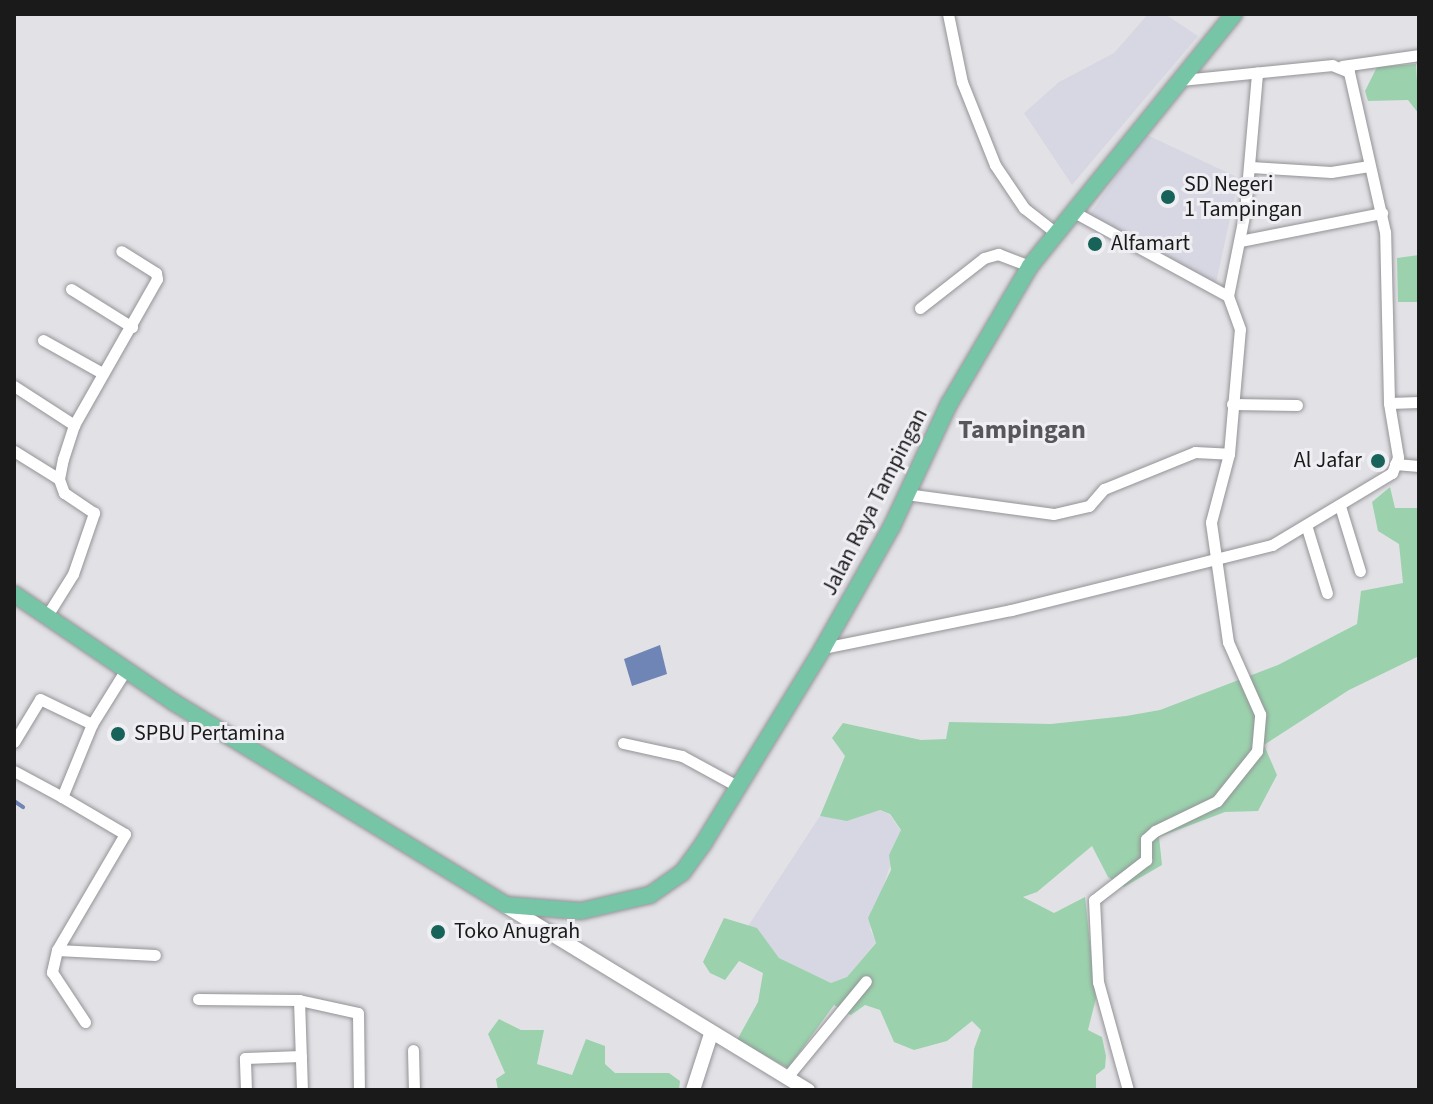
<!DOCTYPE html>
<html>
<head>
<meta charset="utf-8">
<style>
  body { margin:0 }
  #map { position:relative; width:1433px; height:1104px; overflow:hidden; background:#e2e2e6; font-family:"Source Sans 3",sans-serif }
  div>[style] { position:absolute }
  .built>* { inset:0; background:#d7d7e3 }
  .green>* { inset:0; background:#9bd2ad }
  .water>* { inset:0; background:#6f85b6 }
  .stream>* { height:4px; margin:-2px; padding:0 2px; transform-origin:2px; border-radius:2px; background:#6f85b6 }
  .roads { filter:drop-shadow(0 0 2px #939397) drop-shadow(0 0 2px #939397) }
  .minor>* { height:11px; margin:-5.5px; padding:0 5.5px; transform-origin:5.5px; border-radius:5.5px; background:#fff }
  .tertiary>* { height:14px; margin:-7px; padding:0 7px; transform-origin:7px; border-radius:7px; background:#fff }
  .primary>* { height:16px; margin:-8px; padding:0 8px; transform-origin:8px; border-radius:8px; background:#77c5a7 }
  .dots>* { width:22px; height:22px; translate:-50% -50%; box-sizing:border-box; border:4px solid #efeff3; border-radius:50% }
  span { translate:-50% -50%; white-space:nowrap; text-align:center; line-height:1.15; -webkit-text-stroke:6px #efeff3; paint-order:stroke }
  .poi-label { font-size:22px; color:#1a1a1b }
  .left { translate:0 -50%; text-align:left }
  .right { translate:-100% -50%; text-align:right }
  .street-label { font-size:22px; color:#1a1a1b }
  .quarter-label { font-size:26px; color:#57575b; font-weight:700 }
  .frame { position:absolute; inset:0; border:16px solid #1a1a1b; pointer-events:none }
</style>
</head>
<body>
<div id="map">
  <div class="built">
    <div style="clip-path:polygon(1148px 14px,1165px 14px,1198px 36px,1072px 185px,1024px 113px,1059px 82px,1114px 53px)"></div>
    <div style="clip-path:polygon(1145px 134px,1239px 178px,1216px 283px,1089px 216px)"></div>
    <div style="clip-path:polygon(879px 810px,889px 814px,901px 831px,870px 929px,876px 942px,847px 977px,831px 983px,779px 958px,757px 929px,748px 926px,820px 816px,847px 820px)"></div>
  </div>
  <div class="green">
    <div style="clip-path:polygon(1416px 64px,1419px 114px,1408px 100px,1368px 101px,1365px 91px,1377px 67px)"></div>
    <div style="clip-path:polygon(1419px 255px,1419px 302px,1398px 302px,1397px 258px)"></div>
    <div style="clip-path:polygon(1390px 487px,1395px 508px,1419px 508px,1419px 656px,1349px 690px,1264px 745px,1277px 775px,1258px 811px,1225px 812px,1159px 837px,1162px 865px,1124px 887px,1108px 877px,1092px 846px,1037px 892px,1023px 897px,1054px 913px,1085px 897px,1096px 998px,1088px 1030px,1102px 1037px,1106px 1056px,1105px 1068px,1096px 1075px,1096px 1090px,972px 1090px,974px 1049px,981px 1030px,972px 1021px,947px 1041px,914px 1050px,894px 1042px,880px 1010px,865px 1005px,851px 1015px,834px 1005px,788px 1068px,737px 1040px,758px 1002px,763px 973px,739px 961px,725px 980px,710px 973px,703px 962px,724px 918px,757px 928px,779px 958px,831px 983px,847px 977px,876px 943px,868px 918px,891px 870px,889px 855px,901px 830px,890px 814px,880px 810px,847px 821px,820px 816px,845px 756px,832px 738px,843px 723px,921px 740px,946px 739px,949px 722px,1051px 724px,1126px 716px,1160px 710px,1278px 665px,1357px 624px,1361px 591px,1403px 583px,1399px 544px,1378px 531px,1372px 502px)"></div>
    <div style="clip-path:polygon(499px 1019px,521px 1030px,544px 1030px,537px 1064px,572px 1075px,586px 1039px,605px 1046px,605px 1064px,615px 1073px,669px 1073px,680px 1081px,679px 1090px,498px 1090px,496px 1079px,505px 1073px,488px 1034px)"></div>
  </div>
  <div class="water">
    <div style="clip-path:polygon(660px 645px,667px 674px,632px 686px,624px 659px)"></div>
  </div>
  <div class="stream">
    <div style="left:14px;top:801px;width:11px;rotate:34deg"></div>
  </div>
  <div class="roads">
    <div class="minor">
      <div style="left:948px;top:14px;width:69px;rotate:78.4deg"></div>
      <div style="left:962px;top:82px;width:89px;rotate:68.3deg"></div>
      <div style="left:995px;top:165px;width:52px;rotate:56deg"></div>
      <div style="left:1024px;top:208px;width:39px;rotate:38deg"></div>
      <div style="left:1342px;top:66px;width:78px;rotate:-8.1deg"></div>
      <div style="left:1251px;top:167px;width:80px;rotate:3.6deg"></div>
      <div style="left:1331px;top:172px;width:37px;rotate:-9deg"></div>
      <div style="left:1072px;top:211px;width:178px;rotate:28.6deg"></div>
      <div style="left:1240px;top:241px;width:145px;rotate:-11.2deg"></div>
      <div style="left:71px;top:289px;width:72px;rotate:31.9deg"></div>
      <div style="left:920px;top:308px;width:81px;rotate:-38deg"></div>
      <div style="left:984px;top:258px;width:15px;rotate:-16deg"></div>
      <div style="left:998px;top:254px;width:34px;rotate:21deg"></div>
      <div style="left:43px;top:340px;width:68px;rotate:29.2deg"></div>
      <div style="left:14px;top:386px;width:72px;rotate:33deg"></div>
      <div style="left:1389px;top:403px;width:30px;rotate:-2deg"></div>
      <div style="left:1232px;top:404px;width:65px;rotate:0.9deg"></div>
      <div style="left:14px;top:451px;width:53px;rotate:31.9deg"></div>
      <div style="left:1395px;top:464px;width:24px;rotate:5deg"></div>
      <div style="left:906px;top:494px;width:149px;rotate:7.7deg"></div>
      <div style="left:1054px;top:514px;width:36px;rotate:-13deg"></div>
      <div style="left:1089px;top:506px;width:23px;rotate:-49deg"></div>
      <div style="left:1104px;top:489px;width:98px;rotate:-22.1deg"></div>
      <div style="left:1195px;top:452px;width:34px;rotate:3deg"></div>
      <div style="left:1340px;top:506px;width:68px;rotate:72.9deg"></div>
      <div style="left:1307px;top:528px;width:68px;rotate:72.9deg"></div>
      <div style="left:48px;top:614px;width:47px;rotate:-58deg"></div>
      <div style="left:73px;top:574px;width:65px;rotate:-71deg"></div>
      <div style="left:94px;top:513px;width:36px;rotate:-146deg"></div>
      <div style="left:64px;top:493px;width:15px;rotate:-110deg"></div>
      <div style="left:59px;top:479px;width:20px;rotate:-79deg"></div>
      <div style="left:63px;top:459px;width:36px;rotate:-72deg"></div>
      <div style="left:74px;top:425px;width:168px;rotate:-60.4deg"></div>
      <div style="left:157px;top:279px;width:6px;rotate:-99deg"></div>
      <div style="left:156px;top:273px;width:41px;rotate:-147.8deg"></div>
      <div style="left:823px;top:648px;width:192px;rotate:-11.4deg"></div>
      <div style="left:1011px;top:610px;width:269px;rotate:-14deg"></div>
      <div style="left:1272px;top:545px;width:140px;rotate:-31deg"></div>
      <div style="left:1392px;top:473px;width:17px;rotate:-69deg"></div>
      <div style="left:1398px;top:457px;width:55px;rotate:-99.5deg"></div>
      <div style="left:1389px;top:403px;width:171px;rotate:-91.3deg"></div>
      <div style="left:1385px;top:232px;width:164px;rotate:-102.7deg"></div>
      <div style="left:1349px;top:72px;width:18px;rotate:-158deg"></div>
      <div style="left:1332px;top:65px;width:152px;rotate:174.3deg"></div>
      <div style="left:125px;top:671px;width:62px;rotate:121.9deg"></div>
      <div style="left:92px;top:724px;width:79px;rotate:112.3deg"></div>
      <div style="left:62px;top:797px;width:73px;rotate:30.4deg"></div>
      <div style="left:125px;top:834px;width:134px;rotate:120.4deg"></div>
      <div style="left:57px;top:950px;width:98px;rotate:2.9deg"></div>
      <div style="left:14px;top:742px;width:50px;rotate:-58.8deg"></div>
      <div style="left:40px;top:699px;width:58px;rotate:25.7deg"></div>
      <div style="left:623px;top:743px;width:60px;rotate:12.4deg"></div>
      <div style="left:682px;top:756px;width:63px;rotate:28.6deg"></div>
      <div style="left:14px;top:771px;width:55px;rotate:28.4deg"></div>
      <div style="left:57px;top:950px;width:23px;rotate:103deg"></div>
      <div style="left:52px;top:972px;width:60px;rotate:56.6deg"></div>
      <div style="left:198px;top:999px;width:101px;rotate:0.6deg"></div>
      <div style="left:299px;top:1000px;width:90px;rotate:88.1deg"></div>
      <div style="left:299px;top:1000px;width:60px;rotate:12.4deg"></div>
      <div style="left:358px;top:1013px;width:77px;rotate:89.3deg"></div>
      <div style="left:413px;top:1050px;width:40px;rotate:88.6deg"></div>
      <div style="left:787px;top:1077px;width:124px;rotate:-50.5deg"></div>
      <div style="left:246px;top:1090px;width:32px;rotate:-92deg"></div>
      <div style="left:245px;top:1058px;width:56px;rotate:-2deg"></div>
      <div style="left:1128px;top:1090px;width:112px;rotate:-105.5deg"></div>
      <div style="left:1098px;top:982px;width:82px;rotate:-92.8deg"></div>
      <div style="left:1094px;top:900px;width:66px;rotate:-37.6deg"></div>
      <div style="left:1146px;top:860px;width:21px;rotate:-90deg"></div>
      <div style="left:1146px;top:839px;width:12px;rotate:-42deg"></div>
      <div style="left:1155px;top:831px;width:69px;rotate:-25.8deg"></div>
      <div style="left:1217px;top:801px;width:64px;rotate:-51.3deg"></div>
      <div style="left:1257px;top:751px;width:37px;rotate:-85deg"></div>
      <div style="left:1260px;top:714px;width:79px;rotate:-114deg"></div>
      <div style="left:1228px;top:642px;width:121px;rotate:-98.1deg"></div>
      <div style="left:1211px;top:522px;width:70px;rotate:-75.2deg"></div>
      <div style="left:1229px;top:454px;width:125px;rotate:-85deg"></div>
      <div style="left:1240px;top:329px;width:35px;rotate:-110deg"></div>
      <div style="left:1228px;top:296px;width:87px;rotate:-78.7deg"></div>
      <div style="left:1245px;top:211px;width:139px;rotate:-85deg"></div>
    </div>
    <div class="tertiary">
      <div style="left:506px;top:906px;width:354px;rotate:31.4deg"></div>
      <div style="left:693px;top:1090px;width:59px;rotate:-72.2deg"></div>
    </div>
    <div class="primary">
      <div style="left:14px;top:594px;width:194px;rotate:34.1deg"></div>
      <div style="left:175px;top:703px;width:388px;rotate:31.4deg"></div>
      <div style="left:506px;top:905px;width:75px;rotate:4.6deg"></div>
      <div style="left:581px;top:911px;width:71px;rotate:-13.1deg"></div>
      <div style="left:650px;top:895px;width:39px;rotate:-35deg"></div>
      <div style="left:682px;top:873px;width:36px;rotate:-54deg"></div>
      <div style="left:703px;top:844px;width:230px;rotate:-58.5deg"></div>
      <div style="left:823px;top:648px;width:140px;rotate:-60.5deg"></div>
      <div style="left:892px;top:526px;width:135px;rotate:-65deg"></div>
      <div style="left:949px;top:404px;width:160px;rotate:-59.6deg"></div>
      <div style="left:1030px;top:266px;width:324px;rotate:-51deg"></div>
    </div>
  </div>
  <div class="dots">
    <div style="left:1168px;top:197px;background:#176259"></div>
    <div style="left:1095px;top:244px;background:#176259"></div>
    <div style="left:1378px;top:461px;background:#176259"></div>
    <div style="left:118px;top:734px;background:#176259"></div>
    <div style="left:438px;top:932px;background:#176259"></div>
  </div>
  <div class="poi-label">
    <span class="left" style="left:1184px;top:197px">SD Negeri<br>1 Tampingan</span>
    <span class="left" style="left:1111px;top:244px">Alfamart</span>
    <span class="right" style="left:1362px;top:461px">Al Jafar</span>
    <span class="left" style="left:134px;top:734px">SPBU Pertamina</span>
    <span class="left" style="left:454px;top:932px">Toko Anugrah</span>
  </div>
  <div class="street-label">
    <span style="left:875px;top:502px;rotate:-63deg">Jalan Raya Tampingan</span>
  </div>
  <div class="quarter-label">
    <span style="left:1022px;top:430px">Tampingan</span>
  </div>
  <div class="frame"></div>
</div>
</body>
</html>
